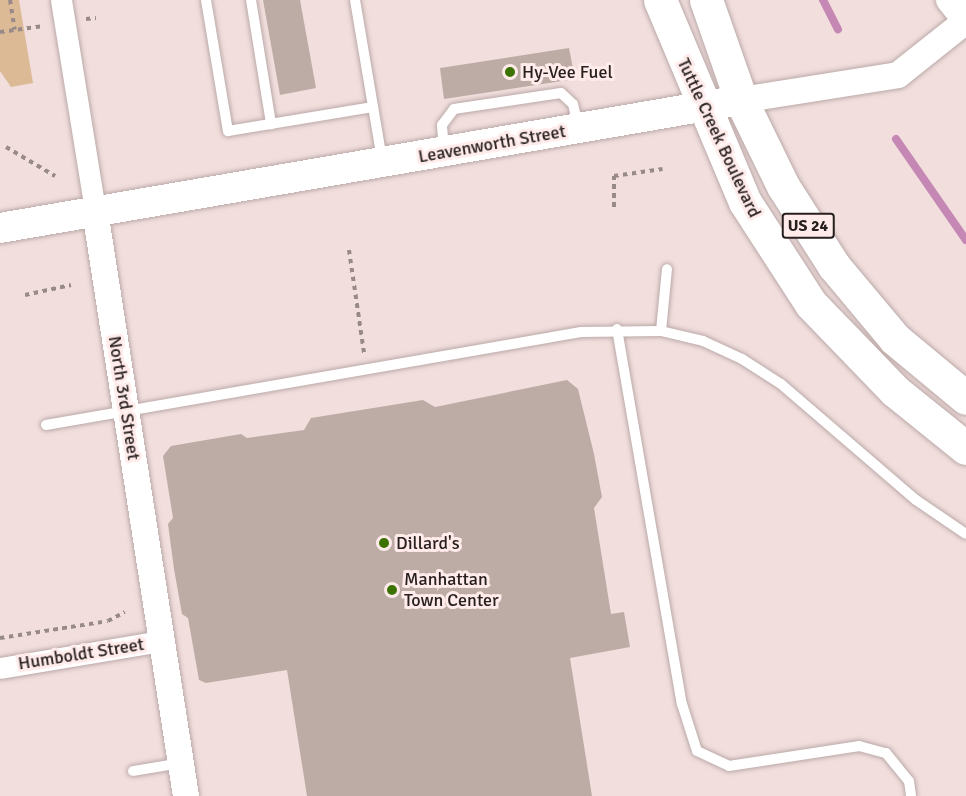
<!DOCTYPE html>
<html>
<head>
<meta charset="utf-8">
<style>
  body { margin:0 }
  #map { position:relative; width:966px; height:796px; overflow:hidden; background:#f1dedd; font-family:Signika,sans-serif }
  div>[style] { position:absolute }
  .green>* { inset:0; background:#ddba96 }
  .stream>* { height:8px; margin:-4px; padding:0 4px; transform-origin:4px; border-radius:4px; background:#c587b3 }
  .building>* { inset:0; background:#bcaca5 }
  .path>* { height:4px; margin-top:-2px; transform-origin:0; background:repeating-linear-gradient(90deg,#988a89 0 4.5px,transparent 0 9px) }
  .roads { filter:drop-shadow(0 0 2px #bba9a8) drop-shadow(0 0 2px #bba9a8) }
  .service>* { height:10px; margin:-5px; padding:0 5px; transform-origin:5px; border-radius:5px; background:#fff }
  .minor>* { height:21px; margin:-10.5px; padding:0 10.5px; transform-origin:10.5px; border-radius:10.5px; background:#fff }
  .tertiary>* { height:26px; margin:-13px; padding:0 13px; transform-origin:13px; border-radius:13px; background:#fff }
  .secondary>* { height:30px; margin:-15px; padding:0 15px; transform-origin:15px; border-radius:15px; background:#fff }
  .trunk>* { height:33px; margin:-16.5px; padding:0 16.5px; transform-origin:16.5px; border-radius:16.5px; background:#fff }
  .dots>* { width:16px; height:16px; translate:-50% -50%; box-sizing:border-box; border:3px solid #ffebea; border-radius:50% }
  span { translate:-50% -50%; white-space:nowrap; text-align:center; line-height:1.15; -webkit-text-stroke:6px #ffebea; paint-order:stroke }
  .shield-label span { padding:2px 4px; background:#ffebea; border:2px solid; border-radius:4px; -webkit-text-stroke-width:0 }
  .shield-label { font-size:16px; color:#27201f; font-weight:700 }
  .poi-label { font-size:18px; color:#27201f }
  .left { translate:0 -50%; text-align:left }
  .street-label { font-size:18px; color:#27201f }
</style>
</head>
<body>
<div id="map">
  <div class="green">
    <div style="clip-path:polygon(0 0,19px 0,33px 83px,11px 87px,0 71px)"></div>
  </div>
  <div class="stream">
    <div style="left:823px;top:0;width:33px;rotate:63deg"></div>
    <div style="left:896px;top:139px;width:123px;rotate:55.3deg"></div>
  </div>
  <div class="building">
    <div style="clip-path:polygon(263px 0,300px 0,316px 88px,280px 95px)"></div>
    <div style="clip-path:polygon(569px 48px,575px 79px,444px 99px,440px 68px)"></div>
    <div style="clip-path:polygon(567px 380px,578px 389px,594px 454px,602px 497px,594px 508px,611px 614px,624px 612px,630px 647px,570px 658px,592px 796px,307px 796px,287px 670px,206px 683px,199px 680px,188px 618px,182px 614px,174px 569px,168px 524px,173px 518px,163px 456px,171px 446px,241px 434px,247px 438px,304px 430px,311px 418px,423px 400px,435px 407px)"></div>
  </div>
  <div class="path">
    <div style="left:10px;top:0;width:30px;rotate:81deg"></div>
    <div style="left:86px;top:19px;width:10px;rotate:-6deg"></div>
    <div style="left:0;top:32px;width:44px;rotate:-7.8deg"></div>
    <div style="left:6px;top:147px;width:57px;rotate:30.6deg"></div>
    <div style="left:614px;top:207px;width:31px;rotate:-90deg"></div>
    <div style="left:614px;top:176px;width:49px;rotate:-8.3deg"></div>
    <div style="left:349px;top:250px;width:104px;rotate:81.7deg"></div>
    <div style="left:25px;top:295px;width:47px;rotate:-12.3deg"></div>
    <div style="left:0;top:638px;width:109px;rotate:-8.9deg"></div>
    <div style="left:108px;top:621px;width:19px;rotate:-28deg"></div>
  </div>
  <div class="roads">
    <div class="service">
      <div style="left:206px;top:0;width:133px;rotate:80.5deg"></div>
      <div style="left:228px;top:131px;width:147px;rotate:-9.4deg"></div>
      <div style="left:251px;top:0;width:126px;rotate:80.8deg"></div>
      <div style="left:355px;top:0;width:162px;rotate:80.4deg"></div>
      <div style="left:444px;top:149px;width:24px;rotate:-95deg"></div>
      <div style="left:442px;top:125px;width:20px;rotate:-53deg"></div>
      <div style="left:454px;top:109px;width:108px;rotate:-8.5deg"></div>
      <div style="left:561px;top:93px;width:16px;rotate:43deg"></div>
      <div style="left:573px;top:104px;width:23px;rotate:77deg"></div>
      <div style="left:617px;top:329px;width:381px;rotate:80.2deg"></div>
      <div style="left:682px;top:704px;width:49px;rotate:72.3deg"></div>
      <div style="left:697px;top:751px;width:35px;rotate:25deg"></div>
      <div style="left:729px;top:766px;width:132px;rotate:-8.7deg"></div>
      <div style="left:859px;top:746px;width:28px;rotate:15deg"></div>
      <div style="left:886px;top:753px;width:36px;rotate:51deg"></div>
      <div style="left:909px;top:781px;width:15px;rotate:82deg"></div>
      <div style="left:661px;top:331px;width:62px;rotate:-84.5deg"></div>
      <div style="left:46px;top:425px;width:543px;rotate:-9.86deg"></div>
      <div style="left:581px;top:332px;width:80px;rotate:-0.7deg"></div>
      <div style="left:661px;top:331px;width:43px;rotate:13.4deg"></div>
      <div style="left:703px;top:341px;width:43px;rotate:24.8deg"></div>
      <div style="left:742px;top:359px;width:46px;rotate:32.7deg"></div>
      <div style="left:781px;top:384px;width:178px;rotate:40.7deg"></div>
      <div style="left:916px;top:500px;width:60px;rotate:34.2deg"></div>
      <div style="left:133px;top:771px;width:49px;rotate:-9.5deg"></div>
    </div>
    <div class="minor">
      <div style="left:61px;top:0;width:214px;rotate:80.8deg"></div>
      <div style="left:0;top:668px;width:164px;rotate:-9.5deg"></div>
    </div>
    <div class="tertiary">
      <div style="left:949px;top:0;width:27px;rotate:51deg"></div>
      <div style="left:741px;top:100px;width:159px;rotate:-9deg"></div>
      <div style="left:898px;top:75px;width:87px;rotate:-38.5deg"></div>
      <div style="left:95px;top:211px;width:592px;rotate:81.16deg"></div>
    </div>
    <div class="secondary">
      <div style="left:0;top:228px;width:752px;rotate:-9.8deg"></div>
    </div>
    <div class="trunk">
      <div style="left:660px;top:0;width:219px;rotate:67.2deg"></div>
      <div style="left:745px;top:202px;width:121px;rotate:57.1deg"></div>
      <div style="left:811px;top:304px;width:121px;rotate:46deg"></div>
      <div style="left:895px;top:391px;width:91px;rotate:38.8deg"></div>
      <div style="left:706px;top:0;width:106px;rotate:70.7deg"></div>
      <div style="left:741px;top:100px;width:96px;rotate:64deg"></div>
      <div style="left:783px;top:186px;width:95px;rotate:57.5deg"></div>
      <div style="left:834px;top:266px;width:95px;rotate:50.1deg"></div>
      <div style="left:895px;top:339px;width:92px;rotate:39.7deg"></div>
    </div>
  </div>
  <div class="dots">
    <div style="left:510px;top:72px;background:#3b7200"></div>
    <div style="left:384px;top:543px;background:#3b7200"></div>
    <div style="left:392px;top:590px;background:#3b7200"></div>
  </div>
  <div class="shield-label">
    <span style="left:808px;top:226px">US 24</span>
  </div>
  <div class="poi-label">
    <span class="left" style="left:522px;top:72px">Hy-Vee Fuel</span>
    <span class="left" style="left:396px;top:543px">Dillard's</span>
    <span class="left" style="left:404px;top:590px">Manhattan<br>Town Center</span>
  </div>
  <div class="street-label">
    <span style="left:719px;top:138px;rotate:65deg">Tuttle Creek Boulevard</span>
    <span style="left:492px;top:144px;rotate:-10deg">Leavenworth Street</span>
    <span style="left:124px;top:398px;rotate:81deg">North 3rd Street</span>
    <span style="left:81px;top:654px;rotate:-9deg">Humboldt Street</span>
  </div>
</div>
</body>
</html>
